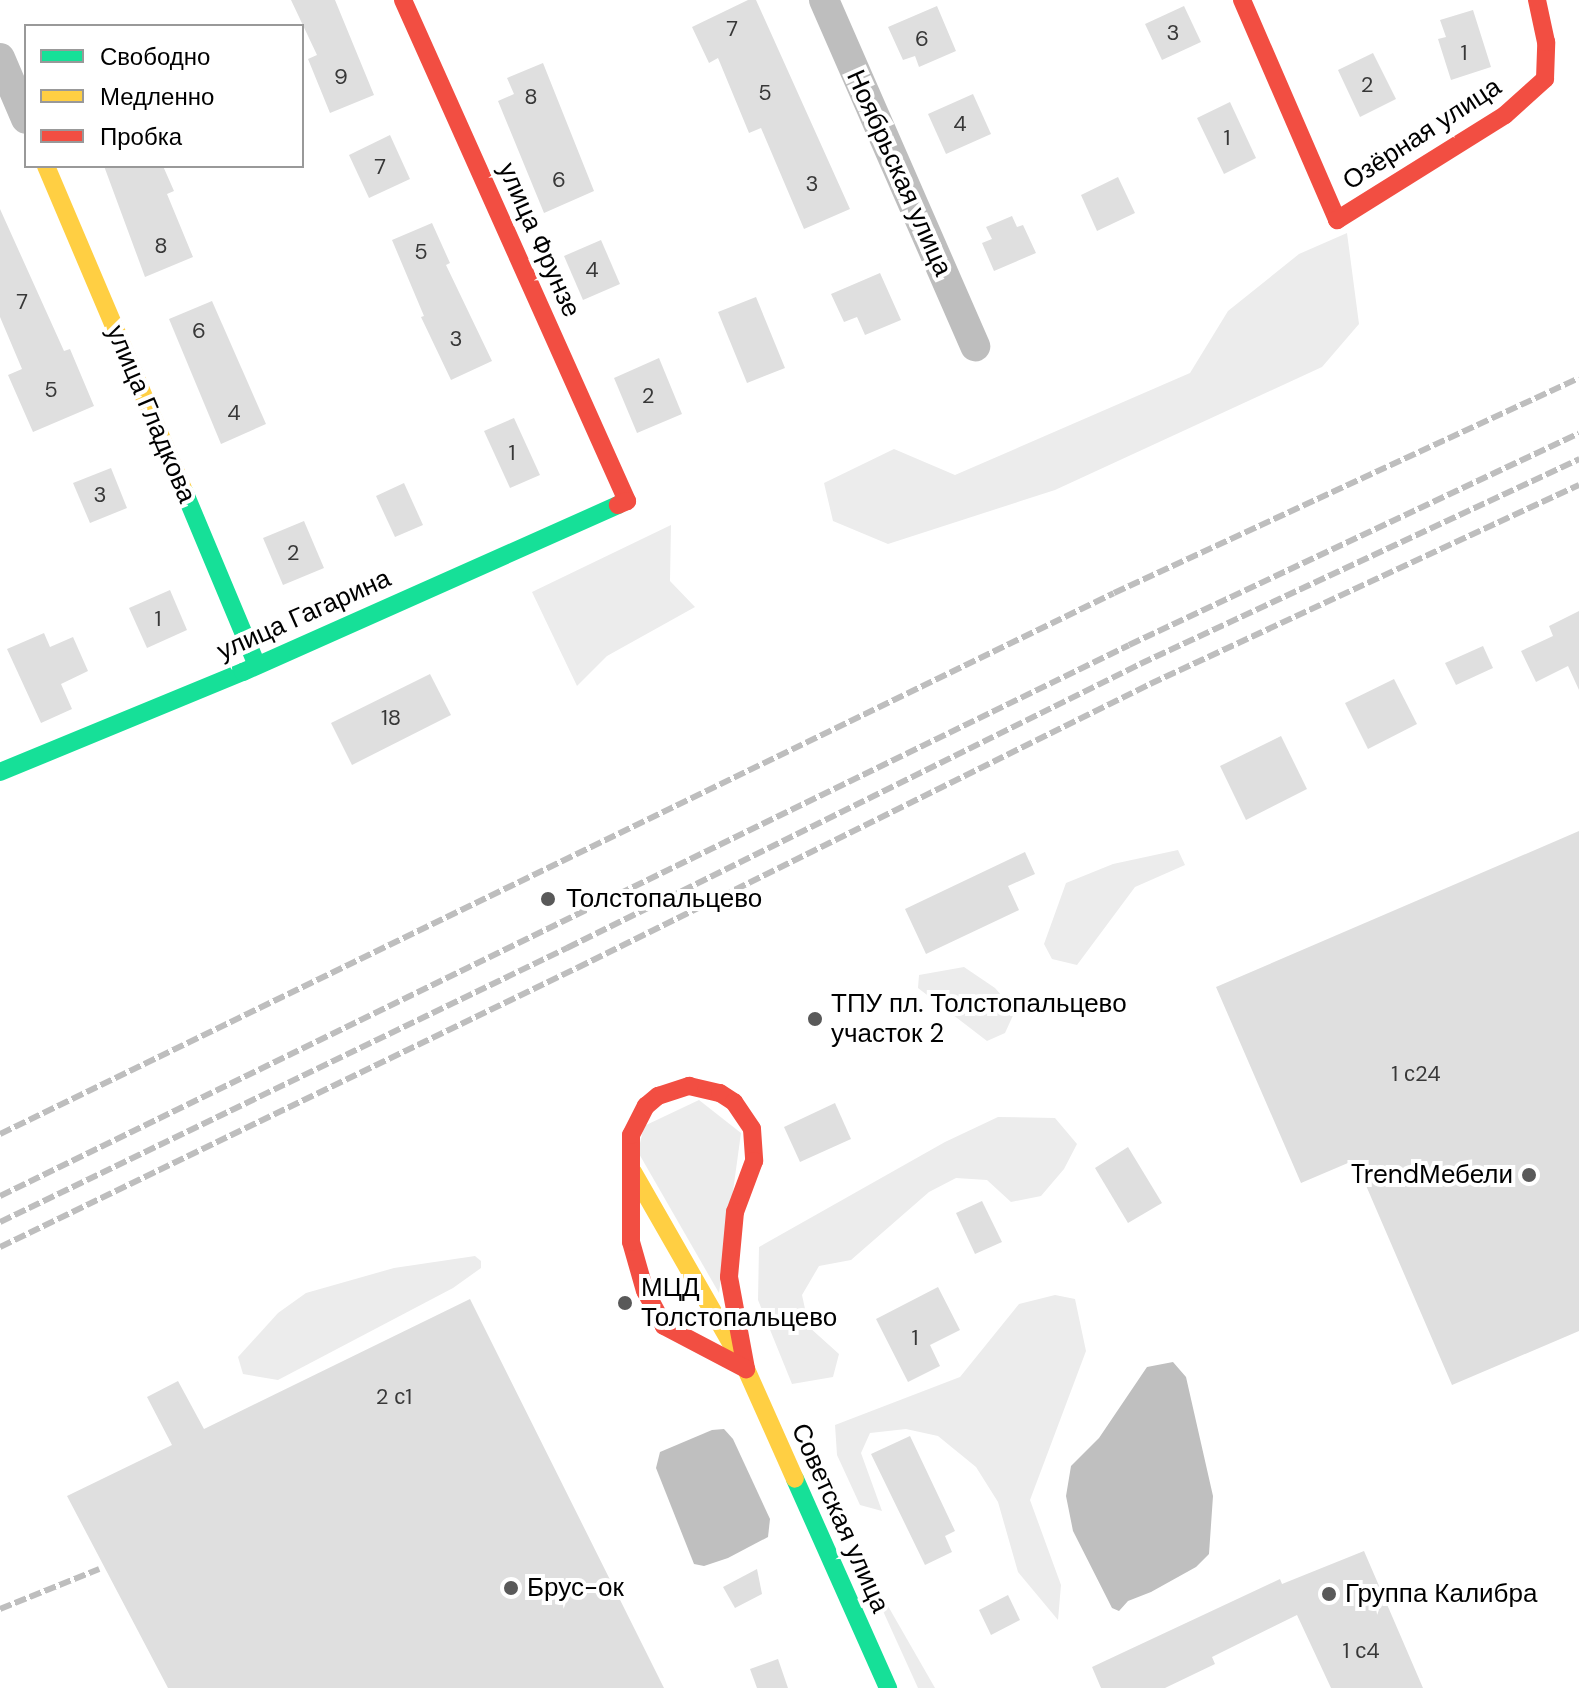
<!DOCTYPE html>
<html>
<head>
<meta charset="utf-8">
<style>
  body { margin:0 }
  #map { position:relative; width:1579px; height:1688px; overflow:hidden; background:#fff; font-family:"DM Sans",sans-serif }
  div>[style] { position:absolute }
  .green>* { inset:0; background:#ececec }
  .water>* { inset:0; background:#bfbfbf }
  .building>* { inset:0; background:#dfdfdf }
  .street>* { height:30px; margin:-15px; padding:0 15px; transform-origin:15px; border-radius:15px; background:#bebebe }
  .fast>* { height:18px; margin:-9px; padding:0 9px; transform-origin:9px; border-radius:9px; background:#16e098 }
  .slow>* { height:18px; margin:-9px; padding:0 9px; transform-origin:9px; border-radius:9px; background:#ffcf43 }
  .jam>* { height:18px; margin:-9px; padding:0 9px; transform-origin:9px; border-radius:9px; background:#f24e42 }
  .rail>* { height:6px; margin-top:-3px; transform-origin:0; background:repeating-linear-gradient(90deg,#bebebe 0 12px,transparent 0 16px) }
  .dots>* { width:22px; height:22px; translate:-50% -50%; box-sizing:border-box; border:4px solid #fff; border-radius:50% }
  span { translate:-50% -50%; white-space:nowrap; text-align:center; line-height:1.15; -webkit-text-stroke:8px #fff; paint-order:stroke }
  .number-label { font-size:22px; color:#383838 }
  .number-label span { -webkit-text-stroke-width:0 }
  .street-label { font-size:26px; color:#000 }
  .poi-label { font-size:26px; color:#000 }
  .left { translate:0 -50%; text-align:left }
  .right { translate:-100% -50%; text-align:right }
  .legend { position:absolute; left:24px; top:24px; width:280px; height:144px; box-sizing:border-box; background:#fff; border:2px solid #999; margin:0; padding:10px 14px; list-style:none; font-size:24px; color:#000 }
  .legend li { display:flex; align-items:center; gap:16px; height:40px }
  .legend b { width:40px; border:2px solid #999 }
</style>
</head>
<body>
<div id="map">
  <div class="green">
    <div style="clip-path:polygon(1347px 233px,1359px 324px,1322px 367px,1055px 490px,888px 544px,833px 521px,824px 483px,894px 449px,955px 475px,1190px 373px,1228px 311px,1299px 254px)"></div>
    <div style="clip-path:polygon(671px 525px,670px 581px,695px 607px,607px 656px,577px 686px,532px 592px)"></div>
    <div style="clip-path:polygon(1178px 850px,1185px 865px,1135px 887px,1077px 965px,1052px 959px,1044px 944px,1066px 883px,1113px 864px)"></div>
    <div style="clip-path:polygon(964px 967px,995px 988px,1015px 1011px,1005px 1033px,987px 1041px,918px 988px,919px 975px)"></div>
    <div style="clip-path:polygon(699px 1100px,741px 1133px,719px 1293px,638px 1152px,644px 1126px)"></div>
    <div style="clip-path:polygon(998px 1117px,1055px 1118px,1077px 1144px,1064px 1169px,1041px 1196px,1011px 1202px,987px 1180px,956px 1178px,929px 1192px,851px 1260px,819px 1266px,802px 1295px,809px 1327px,839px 1354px,833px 1377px,792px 1384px,758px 1300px,759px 1247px,945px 1142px)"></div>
    <div style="clip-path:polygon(475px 1256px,481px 1261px,481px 1268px,453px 1288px,278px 1380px,243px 1374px,238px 1357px,278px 1313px,306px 1293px,394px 1268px)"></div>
    <div style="clip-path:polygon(1055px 1295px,1075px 1299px,1086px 1351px,1030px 1500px,1061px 1585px,1058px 1620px,1018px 1572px,998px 1502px,976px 1467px,938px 1436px,906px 1429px,870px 1433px,861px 1453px,882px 1511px,860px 1505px,837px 1455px,835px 1425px,960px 1377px,1019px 1304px)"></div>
    <div style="clip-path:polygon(853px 1545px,935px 1688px,918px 1688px)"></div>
  </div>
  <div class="water">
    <div style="clip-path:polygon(1173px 1362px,1186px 1377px,1213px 1496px,1209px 1554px,1196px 1567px,1151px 1592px,1128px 1601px,1119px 1611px,1112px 1608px,1073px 1531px,1066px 1496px,1071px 1466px,1099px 1438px,1147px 1367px)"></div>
    <div style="clip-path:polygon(724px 1429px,733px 1439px,770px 1519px,768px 1537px,728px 1558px,704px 1566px,694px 1564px,656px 1468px,660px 1452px,712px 1430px)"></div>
  </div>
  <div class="building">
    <div style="clip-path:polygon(291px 0,335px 0,374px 95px,330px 113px,308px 59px,317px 55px)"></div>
    <div style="clip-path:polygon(748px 0,756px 0,850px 209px,804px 229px,761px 128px,749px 133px,718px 58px,709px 63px,692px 27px)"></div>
    <div style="clip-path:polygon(937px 6px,956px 51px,919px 67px,915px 56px,903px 60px,888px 27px)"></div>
    <div style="clip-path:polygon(1184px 6px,1201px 42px,1162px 60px,1145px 24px)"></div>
    <div style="clip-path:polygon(1473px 10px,1491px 67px,1451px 80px,1438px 39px,1446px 37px,1440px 20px)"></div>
    <div style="clip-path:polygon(1373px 53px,1396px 99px,1360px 117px,1338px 70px)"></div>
    <div style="clip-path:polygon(543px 63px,594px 191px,544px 213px,498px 101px,514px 94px,507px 78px)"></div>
    <div style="clip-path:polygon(973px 94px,991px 134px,946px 154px,928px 114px)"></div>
    <div style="clip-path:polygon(1230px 102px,1256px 158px,1224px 174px,1197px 118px)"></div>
    <div style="clip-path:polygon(390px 135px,410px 179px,369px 198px,349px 155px)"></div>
    <div style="clip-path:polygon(104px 166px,163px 166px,174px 191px,167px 194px,193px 257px,145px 277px)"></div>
    <div style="clip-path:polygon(1118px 177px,1135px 213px,1097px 231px,1081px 195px)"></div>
    <div style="clip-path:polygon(0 209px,64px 351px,70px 349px,94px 406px,33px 432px,8px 375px,22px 369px,0 317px)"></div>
    <div style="clip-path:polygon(1012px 216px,1017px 227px,1023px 225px,1036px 253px,994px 271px,982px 243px,992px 239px,986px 227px)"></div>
    <div style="clip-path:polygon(432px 223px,450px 263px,446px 265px,492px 361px,451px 380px,421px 317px,424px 316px,392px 240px)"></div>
    <div style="clip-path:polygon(601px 240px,620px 284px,583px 300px,564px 256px)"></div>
    <div style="clip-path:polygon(880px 273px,901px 320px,865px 335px,857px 317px,844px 322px,831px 294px)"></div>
    <div style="clip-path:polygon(756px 297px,785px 368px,747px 383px,718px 312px)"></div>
    <div style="clip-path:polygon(212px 301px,266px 424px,221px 444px,169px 319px)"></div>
    <div style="clip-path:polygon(659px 358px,682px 414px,637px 433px,614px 378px)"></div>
    <div style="clip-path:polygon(514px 418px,540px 475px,510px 488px,484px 431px)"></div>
    <div style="clip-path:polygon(111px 468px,127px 508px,90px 523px,73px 483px)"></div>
    <div style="clip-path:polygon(404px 483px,423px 525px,395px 537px,376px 496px)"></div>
    <div style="clip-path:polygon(304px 521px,324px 568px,283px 585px,263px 538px)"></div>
    <div style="clip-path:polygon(170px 590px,187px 630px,147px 648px,129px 608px)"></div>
    <div style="clip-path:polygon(1579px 611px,1579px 690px,1568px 666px,1536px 682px,1521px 651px,1553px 636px,1549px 626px)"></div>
    <div style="clip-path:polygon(44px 633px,50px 647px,73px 637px,88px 671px,61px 684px,72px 709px,41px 723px,7px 649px)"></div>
    <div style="clip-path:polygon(1483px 646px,1493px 668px,1456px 685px,1445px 663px)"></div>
    <div style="clip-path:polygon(430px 674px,451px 715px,352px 765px,331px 723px)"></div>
    <div style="clip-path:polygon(1394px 679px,1417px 724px,1368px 749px,1345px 703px)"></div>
    <div style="clip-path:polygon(1281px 736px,1307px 789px,1246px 820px,1220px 766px)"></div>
    <div style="clip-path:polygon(1579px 831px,1579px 1331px,1452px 1385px,1355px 1160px,1301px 1183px,1216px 987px)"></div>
    <div style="clip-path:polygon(1025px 852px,1035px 874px,1008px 886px,1019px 910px,926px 954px,905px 909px)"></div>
    <div style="clip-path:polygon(835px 1103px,851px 1139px,800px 1162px,784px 1127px)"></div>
    <div style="clip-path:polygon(1128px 1147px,1162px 1203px,1128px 1223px,1095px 1168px)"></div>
    <div style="clip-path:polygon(982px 1201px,1002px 1242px,975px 1254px,956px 1213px)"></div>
    <div style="clip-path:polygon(938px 1287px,960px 1330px,930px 1345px,940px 1366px,908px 1382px,876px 1319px)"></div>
    <div style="clip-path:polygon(470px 1299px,664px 1688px,168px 1688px,67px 1496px,172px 1445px,147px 1397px,178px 1381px,204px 1429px)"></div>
    <div style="clip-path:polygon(910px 1436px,955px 1531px,945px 1536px,952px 1552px,925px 1565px,871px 1454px)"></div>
    <div style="clip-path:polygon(1364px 1551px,1423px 1688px,1331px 1688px,1297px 1615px,1212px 1657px,1215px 1664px,1165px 1688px,1101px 1688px,1092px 1667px,1280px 1579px,1282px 1584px)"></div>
    <div style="clip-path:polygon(757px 1569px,762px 1594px,735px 1608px,723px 1587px)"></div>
    <div style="clip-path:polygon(1008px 1595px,1020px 1620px,991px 1635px,979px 1610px)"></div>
    <div style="clip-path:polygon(778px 1659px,788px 1688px,757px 1688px,750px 1669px)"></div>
  </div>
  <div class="street">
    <div style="left:824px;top:0;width:378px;rotate:66.4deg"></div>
    <div style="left:0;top:58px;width:66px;rotate:66.9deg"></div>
  </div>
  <div class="fast">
    <div style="left:184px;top:491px;width:186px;rotate:67.3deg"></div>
    <div style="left:0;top:772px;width:263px;rotate:-22.4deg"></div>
    <div style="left:243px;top:672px;width:411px;rotate:-24deg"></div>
    <div style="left:795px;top:1479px;width:229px;rotate:66deg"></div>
  </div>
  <div class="slow">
    <div style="left:46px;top:166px;width:353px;rotate:67deg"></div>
    <div style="left:633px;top:1172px;width:227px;rotate:60.2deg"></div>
    <div style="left:746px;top:1369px;width:120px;rotate:66deg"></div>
  </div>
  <div class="jam">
    <div style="left:403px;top:0;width:549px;rotate:65.91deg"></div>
    <div style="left:627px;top:501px;width:10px;rotate:156deg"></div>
    <div style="left:1242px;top:0;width:240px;rotate:66.6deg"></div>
    <div style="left:1337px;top:220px;width:198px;rotate:-32deg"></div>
    <div style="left:1505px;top:115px;width:54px;rotate:-42deg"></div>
    <div style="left:1545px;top:79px;width:37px;rotate:-88deg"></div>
    <div style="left:1546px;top:42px;width:43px;rotate:-102.1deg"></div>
    <div style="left:689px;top:1086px;width:32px;rotate:13deg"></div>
    <div style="left:720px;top:1093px;width:17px;rotate:33deg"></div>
    <div style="left:734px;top:1102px;width:32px;rotate:56deg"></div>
    <div style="left:752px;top:1129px;width:32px;rotate:86deg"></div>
    <div style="left:754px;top:1161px;width:54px;rotate:110.4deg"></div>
    <div style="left:735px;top:1212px;width:65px;rotate:95.3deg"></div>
    <div style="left:729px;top:1277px;width:94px;rotate:79.5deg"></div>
    <div style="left:746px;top:1369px;width:93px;rotate:-152.3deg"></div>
    <div style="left:664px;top:1326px;width:40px;rotate:-118deg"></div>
    <div style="left:645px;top:1291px;width:51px;rotate:-105.9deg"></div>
    <div style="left:631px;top:1242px;width:107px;rotate:-90deg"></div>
    <div style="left:631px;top:1135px;width:33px;rotate:-63deg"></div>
    <div style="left:646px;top:1106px;width:16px;rotate:-40deg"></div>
    <div style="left:658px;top:1096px;width:33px;rotate:-18deg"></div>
  </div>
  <div class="rail">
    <div style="left:0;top:1134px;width:1238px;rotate:-25.9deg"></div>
    <div style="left:1114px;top:593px;width:512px;rotate:-24.81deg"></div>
    <div style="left:0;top:1196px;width:1256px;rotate:-26.01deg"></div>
    <div style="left:1129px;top:645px;width:497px;rotate:-25.2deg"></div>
    <div style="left:0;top:1222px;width:630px;rotate:-25.79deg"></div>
    <div style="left:567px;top:948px;width:640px;rotate:-26.36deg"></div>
    <div style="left:1140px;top:664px;width:485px;rotate:-25deg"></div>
    <div style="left:0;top:1247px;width:641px;rotate:-25.81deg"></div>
    <div style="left:577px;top:968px;width:640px;rotate:-26.36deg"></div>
    <div style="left:1150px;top:684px;width:473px;rotate:-24.9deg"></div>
    <div style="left:0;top:1609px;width:107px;rotate:-22deg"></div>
  </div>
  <div class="dots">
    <div style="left:548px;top:899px;background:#595959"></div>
    <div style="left:815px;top:1019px;background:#595959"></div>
    <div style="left:1529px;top:1175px;background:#595959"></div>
    <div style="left:625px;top:1303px;background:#595959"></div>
    <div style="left:511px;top:1588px;background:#595959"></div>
    <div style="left:1329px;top:1594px;background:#595959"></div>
  </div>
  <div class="number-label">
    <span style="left:732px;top:29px">7</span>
    <span style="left:1173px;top:33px">3</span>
    <span style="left:922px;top:39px">6</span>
    <span style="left:1464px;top:53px">1</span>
    <span style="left:341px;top:77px">9</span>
    <span style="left:1367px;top:85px">2</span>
    <span style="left:765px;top:93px">5</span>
    <span style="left:531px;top:97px">8</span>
    <span style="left:960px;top:124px">4</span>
    <span style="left:1227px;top:138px">1</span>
    <span style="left:380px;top:167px">7</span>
    <span style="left:559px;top:180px">6</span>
    <span style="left:812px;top:184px">3</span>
    <span style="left:161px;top:246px">8</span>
    <span style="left:421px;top:252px">5</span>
    <span style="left:592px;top:270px">4</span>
    <span style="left:22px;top:302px">7</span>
    <span style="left:199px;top:331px">6</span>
    <span style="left:456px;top:339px">3</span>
    <span style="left:51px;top:390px">5</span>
    <span style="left:648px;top:396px">2</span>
    <span style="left:234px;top:413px">4</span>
    <span style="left:512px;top:453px">1</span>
    <span style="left:100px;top:495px">3</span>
    <span style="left:293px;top:553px">2</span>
    <span style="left:158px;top:619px">1</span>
    <span style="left:391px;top:718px">18</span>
    <span style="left:1416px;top:1074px">1 с24</span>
    <span style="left:915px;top:1338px">1</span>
    <span style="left:394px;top:1397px">2 с1</span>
    <span style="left:1361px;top:1651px">1 с4</span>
  </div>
  <div class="street-label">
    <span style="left:1422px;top:134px;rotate:-33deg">Озёрная улица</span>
    <span style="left:899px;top:173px;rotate:66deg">Ноябрьская улица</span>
    <span style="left:539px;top:240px;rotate:66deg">улица Фрунзе</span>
    <span style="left:151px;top:414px;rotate:67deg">улица Гладкова</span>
    <span style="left:304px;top:615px;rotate:-24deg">улица Гагарина</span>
    <span style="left:840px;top:1518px;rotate:66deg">Советская улица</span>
  </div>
  <div class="poi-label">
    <span class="left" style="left:566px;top:899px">Толстопальцево</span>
    <span class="left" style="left:831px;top:1019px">ТПУ пл. Толстопальцево<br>участок 2</span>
    <span class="right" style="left:1513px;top:1175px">TrendМебели</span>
    <span class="left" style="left:641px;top:1303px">МЦД<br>Толстопальцево</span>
    <span class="left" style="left:527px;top:1588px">Брус-ок</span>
    <span class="left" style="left:1345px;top:1594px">Группа Калибра</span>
  </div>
  <ul class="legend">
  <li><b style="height:10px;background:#16e098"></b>Свободно</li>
  <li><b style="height:10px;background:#ffcf43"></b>Медленно</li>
  <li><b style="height:10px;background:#f24e42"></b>Пробка</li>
  </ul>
</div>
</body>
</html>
